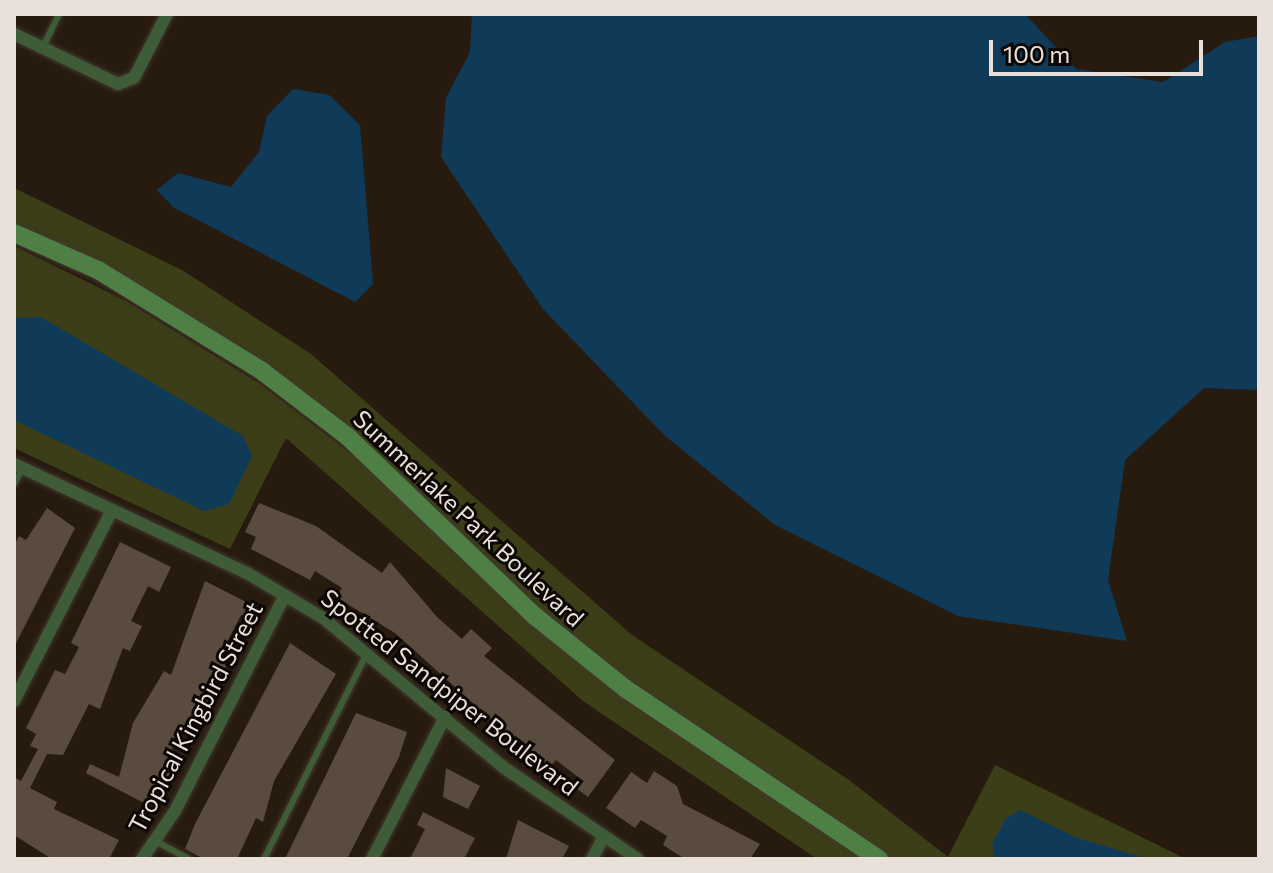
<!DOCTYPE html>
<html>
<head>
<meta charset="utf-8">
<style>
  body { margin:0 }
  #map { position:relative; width:1273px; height:873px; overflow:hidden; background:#271b10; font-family:Commissioner,sans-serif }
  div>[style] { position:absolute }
  .green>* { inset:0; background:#3b3e17 }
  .water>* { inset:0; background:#0f3b59 }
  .building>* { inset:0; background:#594c3f }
  .roads { filter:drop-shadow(0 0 2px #42372c) drop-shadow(0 0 2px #42372c) }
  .lane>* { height:6px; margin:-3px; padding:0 3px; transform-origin:3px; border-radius:3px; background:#3e5c38 }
  .street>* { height:12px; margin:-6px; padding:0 6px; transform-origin:6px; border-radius:6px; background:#3e5c38 }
  .secondary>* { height:18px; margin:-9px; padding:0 9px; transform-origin:9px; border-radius:9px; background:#4e7f45 }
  span { translate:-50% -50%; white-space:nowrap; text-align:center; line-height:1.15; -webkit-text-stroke:6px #0c0704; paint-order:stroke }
  .street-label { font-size:24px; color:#e9e1d9 }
  .frame { position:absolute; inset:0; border:16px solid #e9e1d9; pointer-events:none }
  .scale { position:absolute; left:989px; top:40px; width:214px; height:36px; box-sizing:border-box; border:4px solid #e9e1d9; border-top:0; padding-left:10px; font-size:24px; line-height:28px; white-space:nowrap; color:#e9e1d9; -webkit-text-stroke:6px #0c0704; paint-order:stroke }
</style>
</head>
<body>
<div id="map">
  <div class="green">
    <div style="clip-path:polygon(14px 188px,182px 270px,311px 354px,632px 635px,849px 780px,948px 857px,995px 765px,1186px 859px,879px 859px,626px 689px,258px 368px,14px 233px)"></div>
    <div style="clip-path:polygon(14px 246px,126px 301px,260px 384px,358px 459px,493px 588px,864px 859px,817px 859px,583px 701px,286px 438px,230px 549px,14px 448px)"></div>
  </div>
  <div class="water">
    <div style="clip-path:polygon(472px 14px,1025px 14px,1076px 69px,1163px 82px,1225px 42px,1259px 36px,1259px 390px,1204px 388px,1125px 460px,1108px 580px,1127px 641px,958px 616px,775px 525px,664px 435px,543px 309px,441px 157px,446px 98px,470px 52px)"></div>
    <div style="clip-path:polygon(293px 89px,329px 95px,360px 125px,373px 284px,355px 302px,173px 207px,157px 190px,178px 173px,231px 187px,259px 152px,267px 116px)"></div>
    <div style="clip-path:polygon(41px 317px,243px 436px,252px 456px,229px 504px,204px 511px,14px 420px,14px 318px)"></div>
    <div style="clip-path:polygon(1020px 810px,1075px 837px,1148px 859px,995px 859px,992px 844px,1006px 818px)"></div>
  </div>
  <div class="building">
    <div style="clip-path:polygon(259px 503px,316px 526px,382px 573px,390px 562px,437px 617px,462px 639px,471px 629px,492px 648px,484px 656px,615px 760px,588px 797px,576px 788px,582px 780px,556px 760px,549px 768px,525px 750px,395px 633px,336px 597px,342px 588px,315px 571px,310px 580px,251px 549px,256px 537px,245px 532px)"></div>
    <div style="clip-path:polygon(47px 508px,75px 528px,14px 647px,14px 546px,19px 536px,26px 540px)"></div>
    <div style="clip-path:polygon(120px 542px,171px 567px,159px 592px,148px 586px,131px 621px,142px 626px,130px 651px,123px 648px,100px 709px,89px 704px,63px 755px,47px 754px,30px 788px,57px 802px,54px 809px,119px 840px,109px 859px,52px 859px,14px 835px,14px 777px,21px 781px,38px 749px,30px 746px,36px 734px,26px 728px,55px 670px,65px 674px,79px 647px,71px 643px)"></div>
    <div style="clip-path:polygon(205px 581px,256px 607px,249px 620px,241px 615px,226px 644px,232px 647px,226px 666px,189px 737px,180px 733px,166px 761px,176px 765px,148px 805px,86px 773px,90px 764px,119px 777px,133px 723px,164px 671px,171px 675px)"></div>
    <div style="clip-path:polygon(290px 643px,336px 674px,274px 781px,263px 822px,256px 818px,237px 859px,204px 859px,185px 849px,195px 824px)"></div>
    <div style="clip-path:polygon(356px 713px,407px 732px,399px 757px,347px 859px,285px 859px)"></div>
    <div style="clip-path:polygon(446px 768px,480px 786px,468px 809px,443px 797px)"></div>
    <div style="clip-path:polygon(654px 771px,677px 786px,683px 804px,760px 844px,750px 859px,685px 859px,663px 845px,667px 836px,641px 820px,635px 828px,606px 808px,631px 772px,647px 783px)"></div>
    <div style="clip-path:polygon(423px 812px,475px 838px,464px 859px,410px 859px,425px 829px,417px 825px)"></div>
    <div style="clip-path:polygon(518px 820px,569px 846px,562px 859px,506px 859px)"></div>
  </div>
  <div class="roads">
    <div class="lane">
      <div style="left:43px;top:47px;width:37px;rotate:-64deg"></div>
      <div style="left:14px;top:484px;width:18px;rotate:-61deg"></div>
      <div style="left:157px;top:842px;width:36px;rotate:28deg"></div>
      <div style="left:264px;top:859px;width:228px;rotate:-63.4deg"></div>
    </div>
    <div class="street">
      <div style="left:14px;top:34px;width:115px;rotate:25.7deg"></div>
      <div style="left:118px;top:84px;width:17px;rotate:-21deg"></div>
      <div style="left:134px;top:78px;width:72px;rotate:-62.7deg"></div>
      <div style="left:14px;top:464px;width:257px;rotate:25.1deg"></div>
      <div style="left:247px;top:573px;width:88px;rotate:30.6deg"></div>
      <div style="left:323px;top:618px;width:234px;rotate:39.6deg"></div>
      <div style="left:503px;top:767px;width:163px;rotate:34.3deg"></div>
      <div style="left:14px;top:701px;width:215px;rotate:-62.8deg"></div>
      <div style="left:142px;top:859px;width:58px;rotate:-55.5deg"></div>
      <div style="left:175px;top:811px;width:242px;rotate:-63deg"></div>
      <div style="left:372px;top:859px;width:160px;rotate:-62.8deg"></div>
      <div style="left:592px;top:859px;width:26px;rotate:-62deg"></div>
    </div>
    <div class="secondary">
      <div style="left:14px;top:233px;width:92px;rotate:23.8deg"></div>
      <div style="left:98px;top:270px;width:193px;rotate:31.6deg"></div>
      <div style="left:262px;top:371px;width:108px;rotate:37.5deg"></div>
      <div style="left:348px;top:437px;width:260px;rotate:43.8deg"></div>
      <div style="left:536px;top:617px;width:115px;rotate:38.7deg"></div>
      <div style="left:626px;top:689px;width:305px;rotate:33.9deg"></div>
    </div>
  </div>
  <div class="street-label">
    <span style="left:469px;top:518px;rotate:43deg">Summerlake Park Boulevard</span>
    <span style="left:450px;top:692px;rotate:38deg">Spotted Sandpiper Boulevard</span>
    <span style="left:195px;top:717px;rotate:-62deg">Tropical Kingbird Street</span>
  </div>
  <div class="frame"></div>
  <div class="scale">100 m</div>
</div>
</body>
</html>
